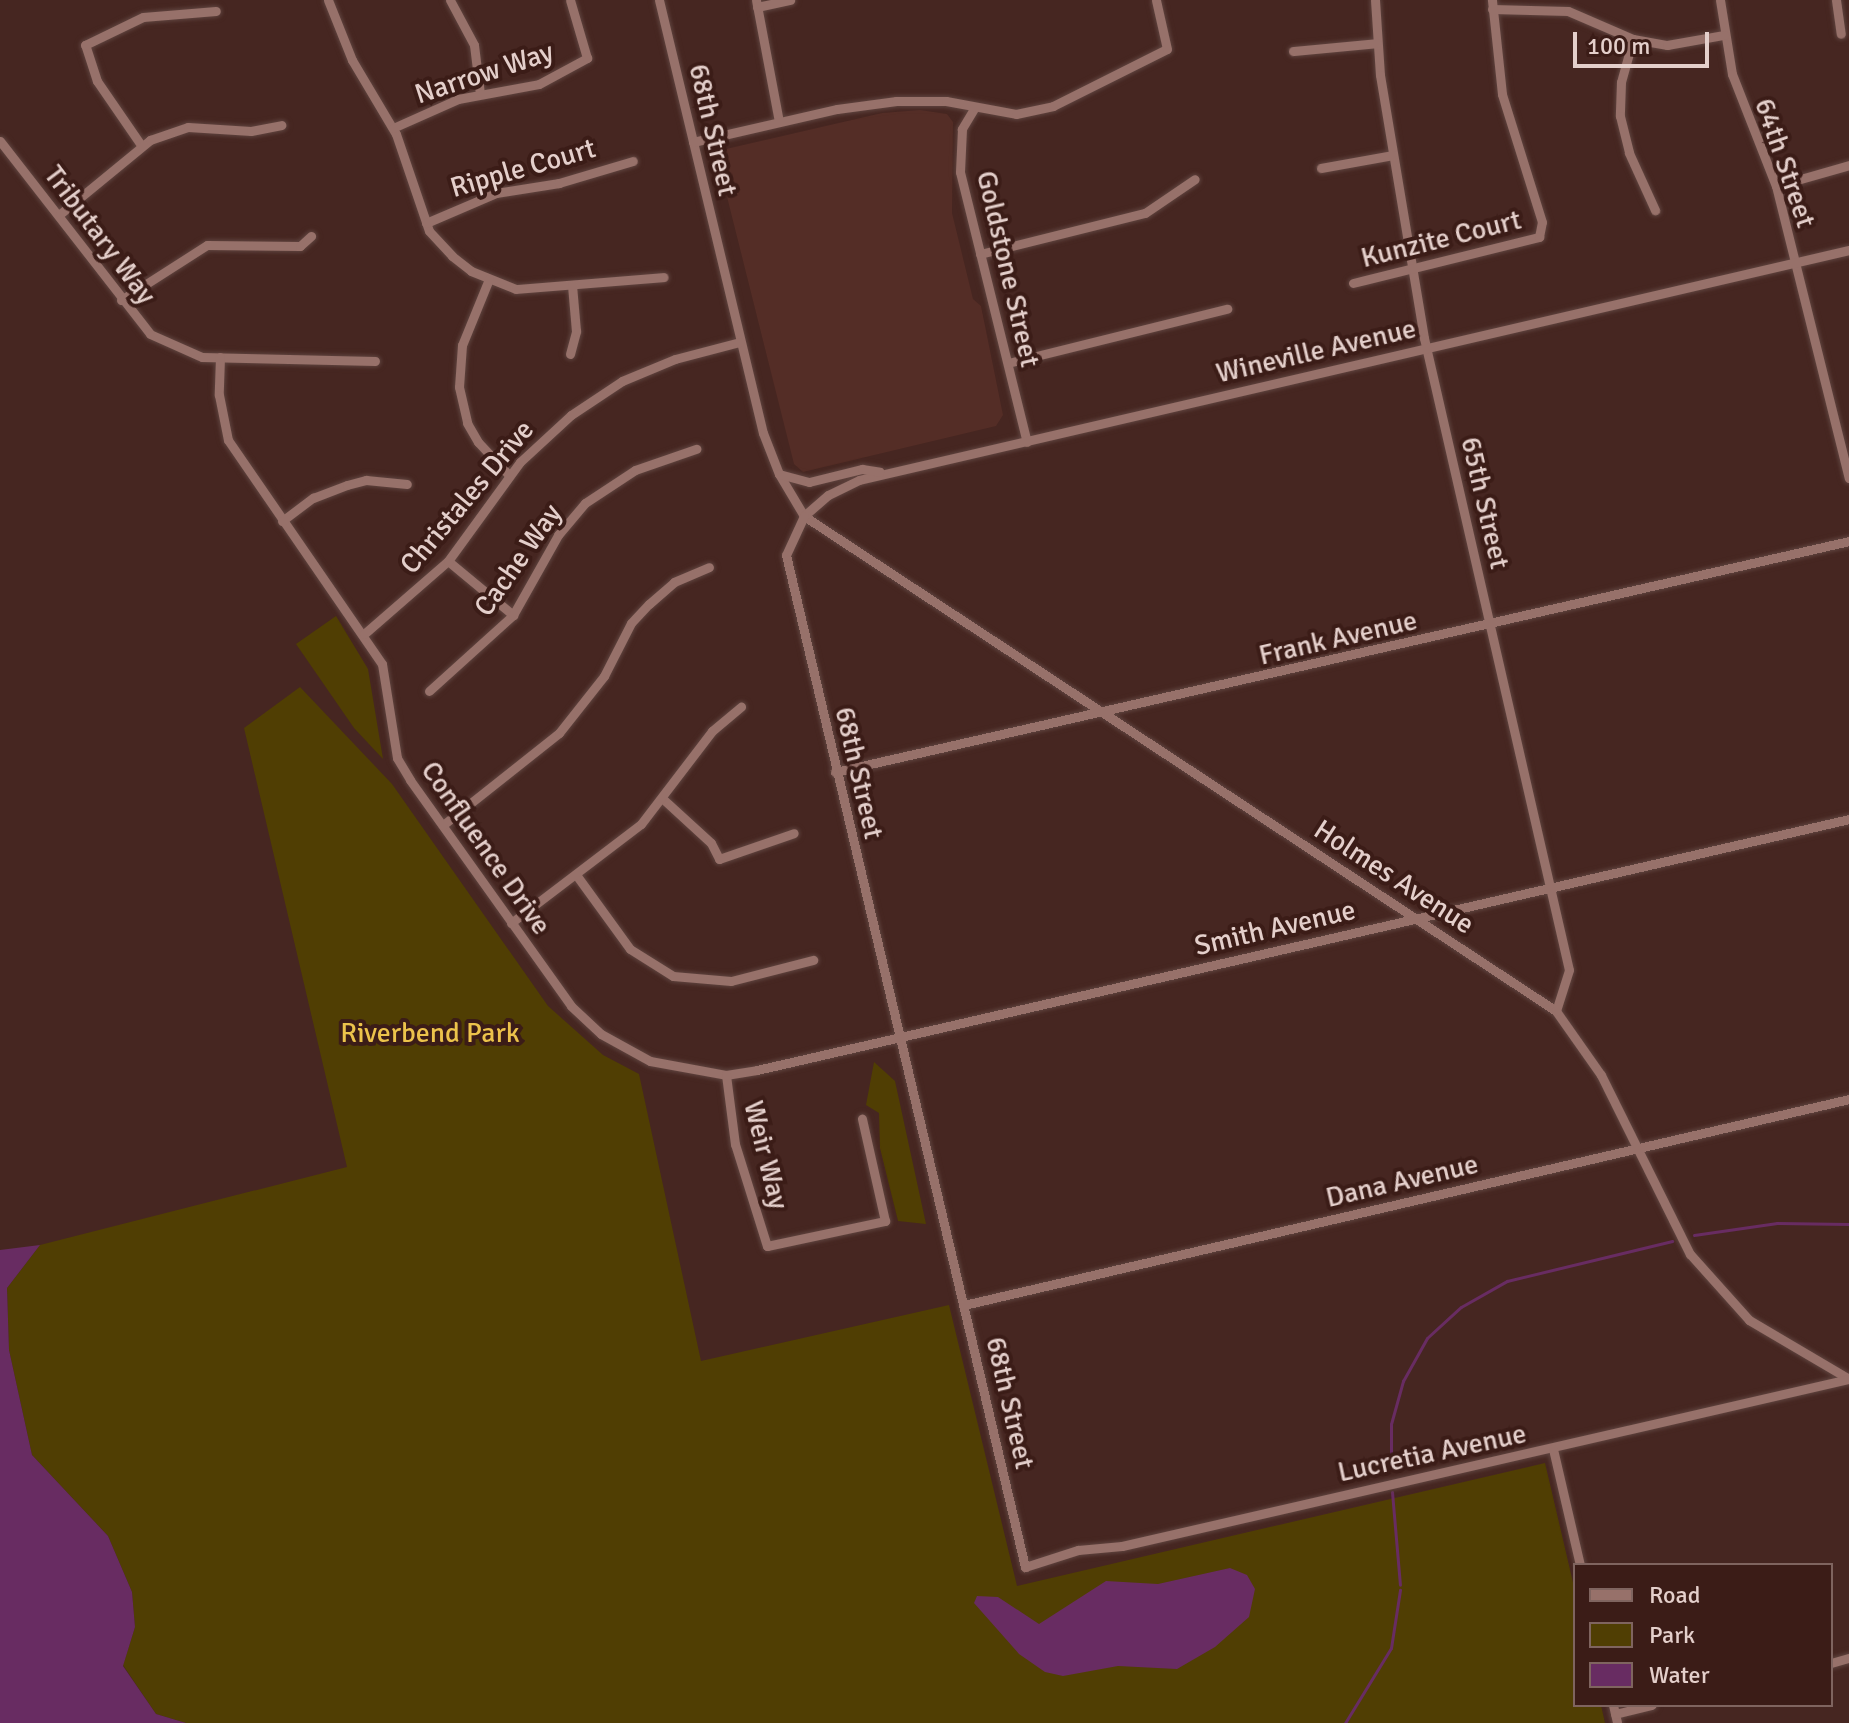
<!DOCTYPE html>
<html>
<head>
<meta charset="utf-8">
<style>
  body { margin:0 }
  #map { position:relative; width:1849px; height:1723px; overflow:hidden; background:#462621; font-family:Signika,sans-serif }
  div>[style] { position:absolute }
  .built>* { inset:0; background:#542d26 }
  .green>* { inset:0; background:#503e03 }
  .water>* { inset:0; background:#682c62 }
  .stream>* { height:3px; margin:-1.5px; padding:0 1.5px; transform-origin:1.5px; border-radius:1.5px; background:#682c62 }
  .roads { filter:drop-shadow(0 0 2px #5f443f) drop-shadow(0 0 2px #5f443f) }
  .minor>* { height:9px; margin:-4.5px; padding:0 4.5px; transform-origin:4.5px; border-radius:4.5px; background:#97716a }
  span { translate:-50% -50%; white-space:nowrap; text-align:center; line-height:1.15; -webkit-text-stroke:8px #3b1c17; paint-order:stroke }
  .street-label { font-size:28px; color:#e4cfcb }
  .park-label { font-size:28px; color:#ecc34b }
  .legend { position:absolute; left:1573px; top:1563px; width:260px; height:144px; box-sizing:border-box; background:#3b1c17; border:2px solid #7f645f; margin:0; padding:10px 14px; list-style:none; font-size:24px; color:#e4cfcb }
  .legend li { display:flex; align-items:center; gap:16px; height:40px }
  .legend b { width:40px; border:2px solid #7f645f }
  .scale { position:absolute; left:1573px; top:32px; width:136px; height:36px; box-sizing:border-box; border:4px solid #e4cfcb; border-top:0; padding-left:10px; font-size:24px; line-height:28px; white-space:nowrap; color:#e4cfcb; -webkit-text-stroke:6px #3b1c17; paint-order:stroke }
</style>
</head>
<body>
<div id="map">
  <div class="built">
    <div style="clip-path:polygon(920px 110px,947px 114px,953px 122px,952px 213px,973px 299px,981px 306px,1003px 415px,996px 426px,803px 472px,794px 464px,718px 161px,726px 149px,882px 113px)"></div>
  </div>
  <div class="green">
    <div style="clip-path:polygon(336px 616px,368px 669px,383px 759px,354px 728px,296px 644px)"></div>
    <div style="clip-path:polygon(300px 687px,392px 784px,548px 1006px,603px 1055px,639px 1074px,701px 1361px,949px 1305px,1017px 1586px,1545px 1463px,1575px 1591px,1575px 1705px,1601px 1705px,1605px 1723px,186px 1723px,156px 1714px,123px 1665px,135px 1627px,132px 1592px,108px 1536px,32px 1455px,9px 1350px,7px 1288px,40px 1245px,347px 1167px,244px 728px)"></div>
    <div style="clip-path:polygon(874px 1062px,895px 1081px,926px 1224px,898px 1221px,880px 1148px,879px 1113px,866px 1105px)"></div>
  </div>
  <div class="water">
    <div style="clip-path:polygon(40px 1245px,7px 1288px,9px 1350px,32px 1455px,108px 1536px,132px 1592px,135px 1627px,123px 1666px,156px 1714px,186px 1723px,0 1723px,0 1250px)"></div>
    <div style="clip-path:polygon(1230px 1568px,1247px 1575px,1255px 1589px,1249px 1617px,1215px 1647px,1177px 1669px,1118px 1666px,1063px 1676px,1045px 1672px,1019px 1654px,974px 1603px,977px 1596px,998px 1597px,1039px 1624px,1106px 1581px,1158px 1584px)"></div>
  </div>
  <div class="stream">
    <div style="left:1694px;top:1235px;width:84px;rotate:-8.2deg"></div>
    <div style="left:1777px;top:1223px;width:72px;rotate:0.8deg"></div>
    <div style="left:1391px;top:1467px;width:43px;rotate:-90deg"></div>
    <div style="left:1391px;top:1424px;width:45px;rotate:-74.4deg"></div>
    <div style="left:1403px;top:1381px;width:49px;rotate:-60.8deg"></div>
    <div style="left:1427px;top:1338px;width:46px;rotate:-42.4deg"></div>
    <div style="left:1461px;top:1307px;width:53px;rotate:-29.5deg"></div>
    <div style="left:1507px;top:1281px;width:170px;rotate:-13.6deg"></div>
    <div style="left:1392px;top:1492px;width:93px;rotate:85.1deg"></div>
    <div style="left:1345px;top:1723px;width:88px;rotate:-58.5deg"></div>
    <div style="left:1391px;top:1648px;width:59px;rotate:-81.2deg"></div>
  </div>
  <div class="roads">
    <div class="minor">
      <div style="left:328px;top:0;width:65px;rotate:68.2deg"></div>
      <div style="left:352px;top:60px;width:86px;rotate:59.3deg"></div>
      <div style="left:396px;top:134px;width:102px;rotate:71.2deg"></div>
      <div style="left:429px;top:231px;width:34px;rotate:47deg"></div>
      <div style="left:452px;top:256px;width:24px;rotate:38deg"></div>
      <div style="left:471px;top:271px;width:48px;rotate:21.8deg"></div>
      <div style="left:516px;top:289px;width:148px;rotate:-4.6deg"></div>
      <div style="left:450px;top:0;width:51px;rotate:61.9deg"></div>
      <div style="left:474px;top:45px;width:49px;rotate:83deg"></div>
      <div style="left:659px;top:0;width:445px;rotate:76.5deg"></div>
      <div style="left:763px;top:433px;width:44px;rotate:68.7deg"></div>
      <div style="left:779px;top:474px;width:49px;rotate:59.2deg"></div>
      <div style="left:804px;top:516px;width:900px;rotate:33.35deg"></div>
      <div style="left:1556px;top:1011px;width:78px;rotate:54.9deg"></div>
      <div style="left:1601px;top:1075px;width:200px;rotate:63.6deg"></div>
      <div style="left:1690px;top:1254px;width:89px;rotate:48.2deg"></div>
      <div style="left:1749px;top:1320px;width:116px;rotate:30.5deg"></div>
      <div style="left:756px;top:0;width:124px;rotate:79.3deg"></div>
      <div style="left:1375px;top:0;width:75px;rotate:86.2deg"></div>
      <div style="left:1380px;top:75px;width:267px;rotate:80.5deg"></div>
      <div style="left:1424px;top:338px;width:648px;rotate:77.08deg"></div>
      <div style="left:1569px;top:970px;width:43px;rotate:107.6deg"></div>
      <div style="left:1720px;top:0;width:75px;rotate:80.8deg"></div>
      <div style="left:1732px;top:74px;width:120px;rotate:68.6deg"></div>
      <div style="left:1776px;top:186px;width:301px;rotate:76deg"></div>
      <div style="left:1836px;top:0;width:34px;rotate:82deg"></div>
      <div style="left:757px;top:7px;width:34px;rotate:-12deg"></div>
      <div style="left:1492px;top:9px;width:76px;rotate:1.5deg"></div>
      <div style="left:1568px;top:11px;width:71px;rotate:23.3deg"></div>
      <div style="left:1633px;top:39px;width:35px;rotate:10deg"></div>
      <div style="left:1667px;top:45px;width:58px;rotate:-10deg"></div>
      <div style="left:1633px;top:39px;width:45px;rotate:105.6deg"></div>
      <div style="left:1621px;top:82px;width:34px;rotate:92deg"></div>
      <div style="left:1620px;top:116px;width:38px;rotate:76deg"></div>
      <div style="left:1629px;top:153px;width:63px;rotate:65.5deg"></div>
      <div style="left:1293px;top:51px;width:84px;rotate:-5.4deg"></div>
      <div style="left:975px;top:107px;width:26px;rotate:121deg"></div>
      <div style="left:962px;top:129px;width:43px;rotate:92.7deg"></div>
      <div style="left:960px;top:172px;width:278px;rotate:76.1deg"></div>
      <div style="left:393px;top:128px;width:71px;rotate:-24deg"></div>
      <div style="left:458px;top:99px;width:82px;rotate:-10.5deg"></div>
      <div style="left:539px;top:84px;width:55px;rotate:-28.4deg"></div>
      <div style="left:587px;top:58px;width:60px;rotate:-106.3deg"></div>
      <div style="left:0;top:141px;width:244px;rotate:52.1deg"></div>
      <div style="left:150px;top:334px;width:57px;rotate:23.9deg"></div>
      <div style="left:202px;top:357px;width:173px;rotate:1.3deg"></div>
      <div style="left:693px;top:142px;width:148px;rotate:-12.9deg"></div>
      <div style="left:837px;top:109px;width:60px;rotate:-7.7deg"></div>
      <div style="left:896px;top:101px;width:50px"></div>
      <div style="left:946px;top:101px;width:71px;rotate:10.5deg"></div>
      <div style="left:1016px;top:114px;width:38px;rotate:-12deg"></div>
      <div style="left:1053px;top:106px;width:127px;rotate:-26.6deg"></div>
      <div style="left:1167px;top:49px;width:50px;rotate:-102.7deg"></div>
      <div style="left:141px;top:145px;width:78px;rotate:-124.5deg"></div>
      <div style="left:97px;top:81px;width:38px;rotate:-108deg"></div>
      <div style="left:85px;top:45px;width:64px;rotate:-25.8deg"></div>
      <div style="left:143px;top:17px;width:73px;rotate:-4.7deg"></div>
      <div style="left:1321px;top:168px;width:73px;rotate:-10.2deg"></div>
      <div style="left:1776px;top:186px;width:76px;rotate:-16deg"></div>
      <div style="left:60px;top:214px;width:117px;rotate:-39.4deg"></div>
      <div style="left:150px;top:140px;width:40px;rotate:-18.9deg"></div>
      <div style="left:188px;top:127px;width:63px;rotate:3.6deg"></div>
      <div style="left:251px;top:131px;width:31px;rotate:-11deg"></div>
      <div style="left:426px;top:223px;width:76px;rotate:-23.2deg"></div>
      <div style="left:496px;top:193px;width:64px;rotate:-9deg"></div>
      <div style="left:559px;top:183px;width:77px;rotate:-16.6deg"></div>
      <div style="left:1849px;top:250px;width:1016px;rotate:166.92deg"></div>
      <div style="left:859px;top:480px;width:34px;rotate:154deg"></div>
      <div style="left:828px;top:495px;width:32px;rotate:139deg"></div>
      <div style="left:804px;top:516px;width:43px;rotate:114.8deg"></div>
      <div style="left:786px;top:555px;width:1040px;rotate:76.71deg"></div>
      <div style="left:1025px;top:1567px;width:56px;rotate:-17.8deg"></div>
      <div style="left:1078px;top:1550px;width:44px;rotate:-5.2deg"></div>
      <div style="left:1122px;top:1546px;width:746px;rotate:-12.94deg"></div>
      <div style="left:980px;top:254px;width:170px;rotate:-14deg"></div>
      <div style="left:1145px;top:213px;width:60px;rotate:-34.2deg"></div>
      <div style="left:489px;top:279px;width:71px;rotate:112.2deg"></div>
      <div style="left:462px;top:345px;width:42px;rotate:94.1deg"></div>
      <div style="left:459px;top:387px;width:37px;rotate:77deg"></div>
      <div style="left:467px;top:423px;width:22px;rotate:60deg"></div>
      <div style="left:478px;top:442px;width:45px;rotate:46.8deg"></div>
      <div style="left:1353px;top:283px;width:192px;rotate:-13.9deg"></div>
      <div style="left:1539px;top:237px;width:15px;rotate:-79deg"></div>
      <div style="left:1542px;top:222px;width:134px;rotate:-107.4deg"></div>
      <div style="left:1502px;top:94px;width:95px;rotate:-96.1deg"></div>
      <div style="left:121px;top:300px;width:102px;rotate:-32.6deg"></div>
      <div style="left:207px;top:245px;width:93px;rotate:0.6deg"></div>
      <div style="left:300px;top:246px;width:15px;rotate:-42deg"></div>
      <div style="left:570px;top:354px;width:24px;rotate:-75deg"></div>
      <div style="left:576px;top:331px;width:46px;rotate:-95deg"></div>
      <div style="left:220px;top:357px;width:38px;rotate:92deg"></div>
      <div style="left:219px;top:395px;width:46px;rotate:78.7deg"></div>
      <div style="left:228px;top:440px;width:272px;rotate:55.5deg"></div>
      <div style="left:382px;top:664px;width:95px;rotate:80.9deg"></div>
      <div style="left:397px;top:758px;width:26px;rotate:59deg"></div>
      <div style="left:410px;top:780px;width:277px;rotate:54.5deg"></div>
      <div style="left:571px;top:1006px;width:41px;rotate:43deg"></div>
      <div style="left:601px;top:1034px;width:56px;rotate:28.9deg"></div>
      <div style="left:650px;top:1061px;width:77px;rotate:10.4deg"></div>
      <div style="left:726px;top:1075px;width:31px;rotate:-9deg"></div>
      <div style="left:757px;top:1070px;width:1120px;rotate:-12.94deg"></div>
      <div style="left:1008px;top:363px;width:226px;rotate:-13.9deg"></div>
      <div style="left:779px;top:474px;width:31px;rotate:15deg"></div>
      <div style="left:809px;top:482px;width:55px;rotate:-13.8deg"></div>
      <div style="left:862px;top:469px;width:18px;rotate:9deg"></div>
      <div style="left:282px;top:521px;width:39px;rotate:-37deg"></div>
      <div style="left:313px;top:498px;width:36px;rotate:-21deg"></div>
      <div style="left:347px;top:485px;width:20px;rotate:-15deg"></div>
      <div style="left:366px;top:480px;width:41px;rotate:5.6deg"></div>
      <div style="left:448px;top:561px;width:85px;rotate:39.7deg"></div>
      <div style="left:364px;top:634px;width:111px;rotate:-41deg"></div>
      <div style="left:448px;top:561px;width:122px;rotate:-54deg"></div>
      <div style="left:520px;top:462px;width:69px;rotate:-42.7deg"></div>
      <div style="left:571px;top:415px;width:61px;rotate:-33.7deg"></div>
      <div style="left:622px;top:381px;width:57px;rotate:-22.5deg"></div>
      <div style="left:675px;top:359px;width:67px;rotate:-14.7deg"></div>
      <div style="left:429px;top:691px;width:113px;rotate:-42.1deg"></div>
      <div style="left:513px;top:615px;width:92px;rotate:-60.6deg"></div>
      <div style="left:558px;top:535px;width:42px;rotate:-49.8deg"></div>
      <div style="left:585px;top:503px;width:60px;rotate:-33.4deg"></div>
      <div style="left:635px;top:470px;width:65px;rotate:-19deg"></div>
      <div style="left:835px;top:772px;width:1040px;rotate:-12.83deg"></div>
      <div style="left:663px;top:799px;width:65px;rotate:42.5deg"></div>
      <div style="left:711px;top:843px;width:18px;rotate:63deg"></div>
      <div style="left:719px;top:859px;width:79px;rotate:-19.1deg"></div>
      <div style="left:443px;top:825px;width:148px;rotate:-38.4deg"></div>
      <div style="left:559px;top:733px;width:73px;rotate:-51.7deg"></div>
      <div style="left:604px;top:676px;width:59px;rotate:-63deg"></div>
      <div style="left:631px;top:623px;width:26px;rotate:-47deg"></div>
      <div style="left:649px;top:604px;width:33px;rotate:-41deg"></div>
      <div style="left:674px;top:582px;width:38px;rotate:-23deg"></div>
      <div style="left:577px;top:876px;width:90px;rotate:54deg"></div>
      <div style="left:630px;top:949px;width:51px;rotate:32.1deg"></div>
      <div style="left:673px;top:976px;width:58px;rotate:4.9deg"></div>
      <div style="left:731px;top:981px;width:85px;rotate:-14.4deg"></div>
      <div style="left:511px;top:923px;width:163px;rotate:-37.3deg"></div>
      <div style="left:641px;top:824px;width:117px;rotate:-52.6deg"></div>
      <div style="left:712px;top:731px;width:38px;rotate:-40deg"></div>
      <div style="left:726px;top:1075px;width:70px;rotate:82.6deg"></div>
      <div style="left:735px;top:1144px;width:107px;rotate:72.6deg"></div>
      <div style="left:767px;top:1246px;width:121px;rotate:-12deg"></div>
      <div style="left:885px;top:1221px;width:105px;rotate:-102.7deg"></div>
      <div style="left:964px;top:1305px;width:909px;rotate:-13.1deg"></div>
      <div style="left:1553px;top:1449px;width:119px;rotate:76.9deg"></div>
      <div style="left:1831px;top:1663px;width:19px;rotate:-16deg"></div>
      <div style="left:1613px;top:1705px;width:18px;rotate:77deg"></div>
      <div style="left:1615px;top:1714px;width:38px;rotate:-14deg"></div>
    </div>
  </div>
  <div class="street-label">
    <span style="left:484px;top:73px;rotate:-18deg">Narrow Way</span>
    <span style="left:713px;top:130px;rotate:77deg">68th Street</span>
    <span style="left:1785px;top:163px;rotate:71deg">64th Street</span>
    <span style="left:523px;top:168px;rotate:-16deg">Ripple Court</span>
    <span style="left:100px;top:235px;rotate:53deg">Tributary Way</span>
    <span style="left:1441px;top:239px;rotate:-14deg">Kunzite Court</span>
    <span style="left:1008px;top:269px;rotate:77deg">Goldstone Street</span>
    <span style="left:1316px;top:351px;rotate:-13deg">Wineville Avenue</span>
    <span style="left:467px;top:497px;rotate:-50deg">Christales Drive</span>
    <span style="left:1485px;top:503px;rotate:77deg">65th Street</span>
    <span style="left:518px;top:560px;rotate:-55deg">Cache Way</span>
    <span style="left:1338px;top:638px;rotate:-13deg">Frank Avenue</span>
    <span style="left:859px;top:773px;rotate:77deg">68th Street</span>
    <span style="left:486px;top:848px;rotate:55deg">Confluence Drive</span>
    <span style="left:1394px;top:877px;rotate:33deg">Holmes Avenue</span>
    <span style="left:1275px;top:928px;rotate:-13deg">Smith Avenue</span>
    <span style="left:766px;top:1155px;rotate:76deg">Weir Way</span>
    <span style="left:1402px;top:1181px;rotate:-13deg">Dana Avenue</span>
    <span style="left:1010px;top:1403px;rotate:77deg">68th Street</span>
    <span style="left:1432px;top:1453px;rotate:-12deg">Lucretia Avenue</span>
  </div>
  <div class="park-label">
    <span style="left:430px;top:1033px">Riverbend Park</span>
  </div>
  <ul class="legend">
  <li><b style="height:10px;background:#97716a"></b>Road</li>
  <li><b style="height:22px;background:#503e03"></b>Park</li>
  <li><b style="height:22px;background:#682c62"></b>Water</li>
  </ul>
  <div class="scale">100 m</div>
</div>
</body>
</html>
